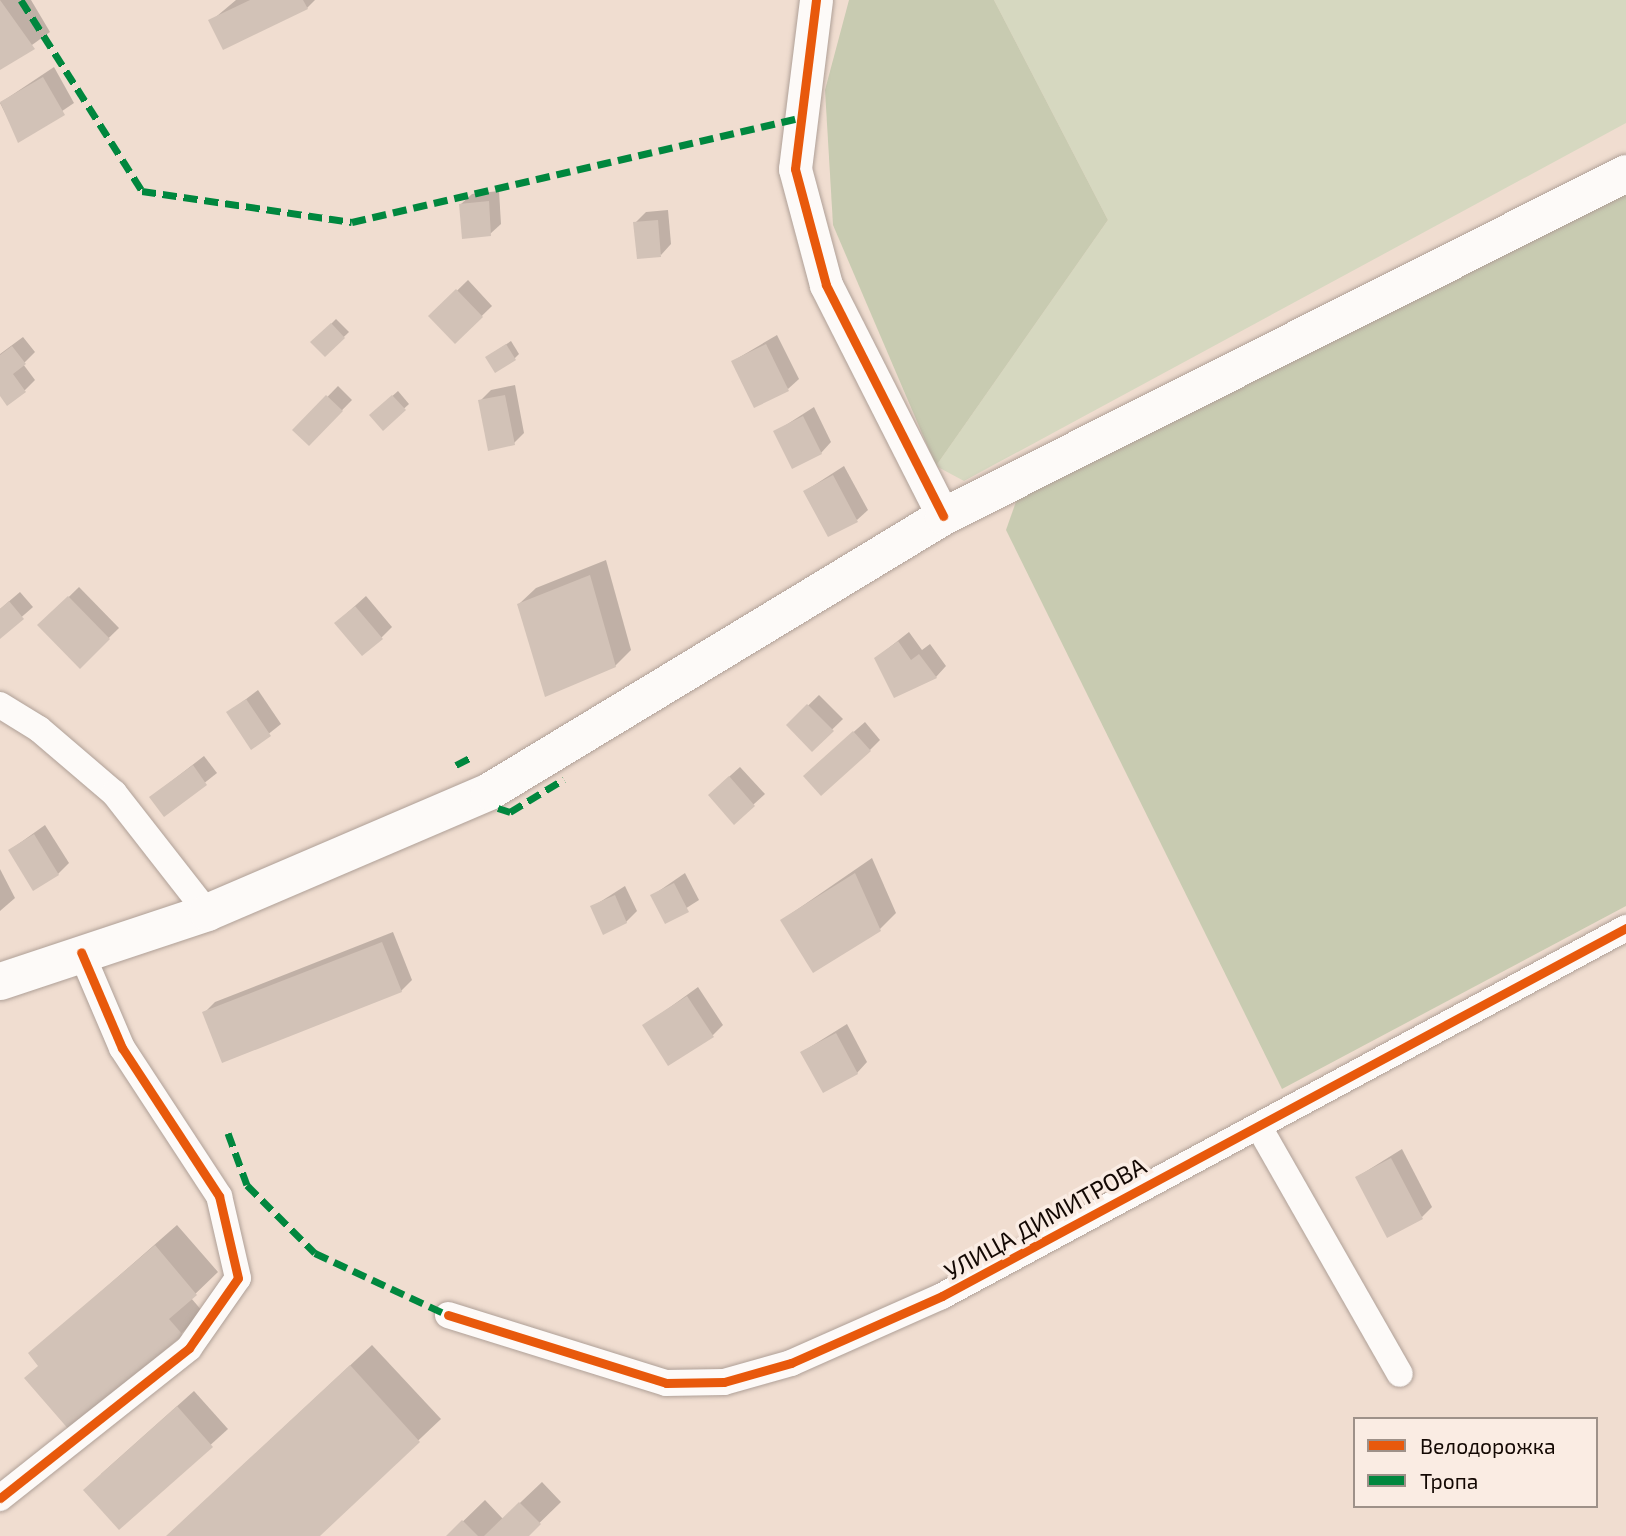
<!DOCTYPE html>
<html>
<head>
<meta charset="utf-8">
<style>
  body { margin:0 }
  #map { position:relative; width:1626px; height:1536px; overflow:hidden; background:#f0ddd0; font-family:"Exo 2",sans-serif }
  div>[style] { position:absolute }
  .green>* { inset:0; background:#d6d8c0 }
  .forest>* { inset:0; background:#c8cbb1 }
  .shadow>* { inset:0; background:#0003 }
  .building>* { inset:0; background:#d2c2b7 }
  .roads { filter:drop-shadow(0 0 2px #afa097) drop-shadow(0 0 2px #afa097) }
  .minor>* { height:26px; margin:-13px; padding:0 13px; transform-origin:13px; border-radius:13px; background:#fdfaf8 }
  .tertiary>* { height:33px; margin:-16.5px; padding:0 16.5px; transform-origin:16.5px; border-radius:16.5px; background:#fdfaf8 }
  .secondary>* { height:37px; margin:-18.5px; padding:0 18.5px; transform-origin:18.5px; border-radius:18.5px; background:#fdfaf8 }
  .quiet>* { height:7px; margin-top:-3.5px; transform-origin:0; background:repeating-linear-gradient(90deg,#00873e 0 14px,transparent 0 21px) }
  .cycleway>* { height:9px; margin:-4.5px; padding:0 4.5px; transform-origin:4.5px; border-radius:4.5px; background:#e8590c }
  span { translate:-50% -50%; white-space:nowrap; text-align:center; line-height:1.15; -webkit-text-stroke:7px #faece3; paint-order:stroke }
  .street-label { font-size:24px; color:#130803 }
  .legend { position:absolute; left:1353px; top:1417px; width:245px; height:91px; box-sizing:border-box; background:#faece3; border:2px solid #9e9189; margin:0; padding:9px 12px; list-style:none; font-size:21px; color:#130803 }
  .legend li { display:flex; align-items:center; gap:14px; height:35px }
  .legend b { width:35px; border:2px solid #9e9189 }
</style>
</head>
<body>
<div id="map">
  <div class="green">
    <div style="clip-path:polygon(994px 0,1626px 0,1626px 123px,964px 481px,936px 466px,1108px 220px)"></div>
  </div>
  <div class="forest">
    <div style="clip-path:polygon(849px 0,994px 0,1108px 220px,936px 466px,833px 225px,825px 90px)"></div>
    <div style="clip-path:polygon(1626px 184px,1626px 906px,1282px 1089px,1006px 530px,1024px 479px)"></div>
  </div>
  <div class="shadow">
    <div style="clip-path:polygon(0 0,31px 0,50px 32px,0 68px)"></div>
    <div style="clip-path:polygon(236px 0,315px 0,307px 8px,211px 21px)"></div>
    <div style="clip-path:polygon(54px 67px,74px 103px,19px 140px,0 103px)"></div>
    <div style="clip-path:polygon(499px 191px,501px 224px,490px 234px,461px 204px,472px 194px)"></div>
    <div style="clip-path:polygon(668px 210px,671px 244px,661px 255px,635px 223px,646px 212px)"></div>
    <div style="clip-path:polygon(468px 280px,492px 306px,455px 342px,431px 316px)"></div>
    <div style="clip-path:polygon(336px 319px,349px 332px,325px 355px,313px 342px)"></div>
    <div style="clip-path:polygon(777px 335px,799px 379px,788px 389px,733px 361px)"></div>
    <div style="clip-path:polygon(23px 337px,35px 352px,23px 364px,35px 380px,25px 390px,0 393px,0 354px)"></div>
    <div style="clip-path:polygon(511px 341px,519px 354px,514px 359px,487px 357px)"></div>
    <div style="clip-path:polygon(515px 385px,524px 433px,514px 443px,480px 401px,491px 390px)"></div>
    <div style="clip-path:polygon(338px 386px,352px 400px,309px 444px,295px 430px)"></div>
    <div style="clip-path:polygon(398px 391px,409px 404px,383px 428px,371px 415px)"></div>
    <div style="clip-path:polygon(814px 407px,831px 442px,821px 453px,775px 432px)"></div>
    <div style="clip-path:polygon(844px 466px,868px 510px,857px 520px,805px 491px)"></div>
    <div style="clip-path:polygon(606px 560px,631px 650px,615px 666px,519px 604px,536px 588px)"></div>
    <div style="clip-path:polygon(79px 587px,119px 628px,80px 666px,40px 625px)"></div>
    <div style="clip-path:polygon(20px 592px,33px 607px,0 636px,0 609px)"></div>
    <div style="clip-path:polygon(366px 596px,392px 627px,381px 638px,347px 613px)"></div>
    <div style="clip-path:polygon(909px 632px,922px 650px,930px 644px,946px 666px,936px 677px,876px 658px)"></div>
    <div style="clip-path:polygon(258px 690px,281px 724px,252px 747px,229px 712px)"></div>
    <div style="clip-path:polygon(819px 695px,843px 719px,812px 749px,788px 725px)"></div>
    <div style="clip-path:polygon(865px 722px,880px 740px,870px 750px,816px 765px)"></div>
    <div style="clip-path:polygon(204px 756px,217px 773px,164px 815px,151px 797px)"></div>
    <div style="clip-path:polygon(740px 767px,765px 794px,734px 822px,721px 784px)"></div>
    <div style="clip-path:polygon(45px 825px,69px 863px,58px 874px,10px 850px)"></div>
    <div style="clip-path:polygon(872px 858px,896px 913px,880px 929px,782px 920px)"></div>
    <div style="clip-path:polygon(0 869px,15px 898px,0 911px)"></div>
    <div style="clip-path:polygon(685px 873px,699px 900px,666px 921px,653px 895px)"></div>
    <div style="clip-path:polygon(625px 886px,637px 911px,626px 922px,592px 907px)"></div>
    <div style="clip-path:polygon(393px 932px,412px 980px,401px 991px,204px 1013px,215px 1002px)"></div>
    <div style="clip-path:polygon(698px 987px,723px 1025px,713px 1035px,644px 1026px)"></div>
    <div style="clip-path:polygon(847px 1024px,867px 1062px,857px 1073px,802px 1052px)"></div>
    <div style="clip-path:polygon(1402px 1149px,1432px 1207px,1422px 1217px,1357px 1177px)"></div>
    <div style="clip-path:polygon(177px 1225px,218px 1272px,191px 1298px,203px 1312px,181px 1334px,40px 1364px,30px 1354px)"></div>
    <div style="clip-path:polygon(372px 1345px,441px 1419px,317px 1536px,167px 1536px)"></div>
    <div style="clip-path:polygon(194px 1391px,228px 1429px,119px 1528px,101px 1474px)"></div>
    <div style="clip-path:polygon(542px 1482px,561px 1502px,526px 1536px,448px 1536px,485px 1500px,503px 1519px)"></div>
  </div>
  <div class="building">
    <div style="clip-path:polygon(0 0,35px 49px,0 70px)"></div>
    <div style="clip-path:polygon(250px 0,303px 0,308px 9px,223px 50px,208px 20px)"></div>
    <div style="clip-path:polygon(43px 77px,65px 115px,18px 143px,0 102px)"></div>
    <div style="clip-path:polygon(489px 201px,491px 236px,462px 239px,459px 204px)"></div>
    <div style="clip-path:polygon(658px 220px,661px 257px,637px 259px,633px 222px)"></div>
    <div style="clip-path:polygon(456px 289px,483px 317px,455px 344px,428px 316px)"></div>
    <div style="clip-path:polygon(331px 323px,345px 338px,325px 357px,310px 342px)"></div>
    <div style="clip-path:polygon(506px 344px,516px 360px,495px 373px,485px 357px)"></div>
    <div style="clip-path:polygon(766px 344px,789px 391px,754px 408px,731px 361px)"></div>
    <div style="clip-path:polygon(12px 346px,26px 364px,13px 374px,26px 392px,7px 406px,0 396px,0 355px)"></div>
    <div style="clip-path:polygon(326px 395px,343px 411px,309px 446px,292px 430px)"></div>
    <div style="clip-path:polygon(392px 395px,406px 410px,383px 431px,369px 415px)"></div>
    <div style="clip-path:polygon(505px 395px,515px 445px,488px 451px,478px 400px)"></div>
    <div style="clip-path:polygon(803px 416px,822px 454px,792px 469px,773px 431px)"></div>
    <div style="clip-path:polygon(833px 475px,858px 522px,828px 537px,803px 491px)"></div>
    <div style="clip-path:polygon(590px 575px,616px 667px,545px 697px,517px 604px)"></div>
    <div style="clip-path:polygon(68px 596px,110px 639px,80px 669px,37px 625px)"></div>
    <div style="clip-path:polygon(9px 601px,24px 619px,0 639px,0 609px)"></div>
    <div style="clip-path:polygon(355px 606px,383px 639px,362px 656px,334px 623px)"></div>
    <div style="clip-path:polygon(898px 641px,911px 660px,919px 654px,937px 678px,894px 698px,874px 658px)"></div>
    <div style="clip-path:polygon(246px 699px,271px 736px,251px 750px,226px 712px)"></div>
    <div style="clip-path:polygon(807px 704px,834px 731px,812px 752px,786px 725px)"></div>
    <div style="clip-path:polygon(853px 731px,871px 751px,821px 796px,803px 776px)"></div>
    <div style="clip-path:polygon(193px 765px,207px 785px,164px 817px,149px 797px)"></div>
    <div style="clip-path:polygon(729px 776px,755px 806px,734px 825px,708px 795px)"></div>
    <div style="clip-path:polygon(34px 834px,59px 875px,33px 891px,8px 850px)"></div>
    <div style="clip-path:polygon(855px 873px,881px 931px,813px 973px,780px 920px)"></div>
    <div style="clip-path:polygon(674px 883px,689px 912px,665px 924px,650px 895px)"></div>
    <div style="clip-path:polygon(615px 895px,627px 923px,603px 935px,590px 906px)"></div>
    <div style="clip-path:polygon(382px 942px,402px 992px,222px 1063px,202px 1012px)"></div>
    <div style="clip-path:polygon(687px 996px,714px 1037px,668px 1066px,642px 1025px)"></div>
    <div style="clip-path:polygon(836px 1033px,858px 1074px,823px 1093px,800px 1052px)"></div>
    <div style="clip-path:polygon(1391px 1158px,1423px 1219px,1387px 1238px,1355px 1177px)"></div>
    <div style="clip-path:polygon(155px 1245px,197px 1295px,169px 1319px,183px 1335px,70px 1431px,24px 1378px,38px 1366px,28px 1353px)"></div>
    <div style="clip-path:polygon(350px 1365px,420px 1442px,320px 1536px,166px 1536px)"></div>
    <div style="clip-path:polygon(177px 1406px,213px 1447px,119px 1530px,83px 1490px)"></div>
    <div style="clip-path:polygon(519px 1502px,541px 1524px,529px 1536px,484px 1536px)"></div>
    <div style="clip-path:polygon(462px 1520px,478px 1536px,446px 1536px)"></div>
  </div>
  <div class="roads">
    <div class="minor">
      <div style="left:0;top:705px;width:46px;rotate:31.6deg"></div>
      <div style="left:39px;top:729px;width:99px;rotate:40.5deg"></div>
      <div style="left:114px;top:793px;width:151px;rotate:52deg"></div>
      <div style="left:1259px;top:1127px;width:284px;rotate:60.3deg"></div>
      <div style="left:448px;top:1315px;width:228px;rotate:17.3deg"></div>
      <div style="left:666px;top:1383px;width:58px;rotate:-1deg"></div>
      <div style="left:724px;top:1382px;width:70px;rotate:-15.8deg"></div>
      <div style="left:791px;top:1363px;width:165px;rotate:-23.9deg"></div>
      <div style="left:942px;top:1296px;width:777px;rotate:-28.28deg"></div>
      <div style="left:0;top:1498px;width:241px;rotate:-38.4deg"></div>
      <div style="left:189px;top:1348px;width:85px;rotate:-55deg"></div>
      <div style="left:238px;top:1278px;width:84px;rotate:-103deg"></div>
      <div style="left:219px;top:1196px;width:177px;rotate:-123.2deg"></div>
      <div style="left:122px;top:1048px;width:104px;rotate:-113.1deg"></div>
    </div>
    <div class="tertiary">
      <div style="left:816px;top:0;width:170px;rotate:97.1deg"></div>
      <div style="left:795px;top:169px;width:120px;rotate:75deg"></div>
      <div style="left:826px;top:285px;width:259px;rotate:63.1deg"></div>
    </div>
    <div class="secondary">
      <div style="left:0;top:981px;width:218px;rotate:-18.4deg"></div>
      <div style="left:207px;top:912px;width:307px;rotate:-23.2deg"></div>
      <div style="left:489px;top:791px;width:531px;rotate:-31.2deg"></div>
      <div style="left:943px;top:516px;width:764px;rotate:-26.67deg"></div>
    </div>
  </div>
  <div class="quiet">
    <div style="left:21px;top:0;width:226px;rotate:57.6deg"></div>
    <div style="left:142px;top:191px;width:212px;rotate:8.4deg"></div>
    <div style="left:352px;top:222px;width:460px;rotate:-13.1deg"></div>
    <div style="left:456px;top:765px;width:20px;rotate:-27deg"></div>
    <div style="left:498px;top:808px;width:13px;rotate:18deg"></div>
    <div style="left:510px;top:812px;width:63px;rotate:-31.4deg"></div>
    <div style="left:228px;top:1133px;width:55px;rotate:69.9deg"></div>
    <div style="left:247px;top:1185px;width:96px;rotate:45deg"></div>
    <div style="left:315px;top:1253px;width:147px;rotate:25deg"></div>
  </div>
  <div class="cycleway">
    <div style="left:816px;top:0;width:170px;rotate:97.1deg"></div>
    <div style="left:795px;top:169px;width:120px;rotate:75deg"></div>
    <div style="left:826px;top:285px;width:259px;rotate:63.1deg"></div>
    <div style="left:448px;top:1315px;width:228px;rotate:17.3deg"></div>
    <div style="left:666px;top:1383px;width:58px;rotate:-1deg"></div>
    <div style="left:724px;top:1382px;width:70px;rotate:-15.8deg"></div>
    <div style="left:791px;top:1363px;width:165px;rotate:-23.9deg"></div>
    <div style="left:942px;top:1296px;width:777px;rotate:-28.28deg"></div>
    <div style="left:0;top:1498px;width:241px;rotate:-38.4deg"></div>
    <div style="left:189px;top:1348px;width:85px;rotate:-55deg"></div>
    <div style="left:238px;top:1278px;width:84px;rotate:-103deg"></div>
    <div style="left:219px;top:1196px;width:177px;rotate:-123.2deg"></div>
    <div style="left:122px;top:1048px;width:104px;rotate:-113.1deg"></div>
  </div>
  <div class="street-label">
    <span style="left:1045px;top:1218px;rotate:-29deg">УЛИЦА ДИМИТРОВА</span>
  </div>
  <ul class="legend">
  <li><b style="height:9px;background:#e8590c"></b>Велодорожка</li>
  <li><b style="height:9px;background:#00873e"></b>Тропа</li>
  </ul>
</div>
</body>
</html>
